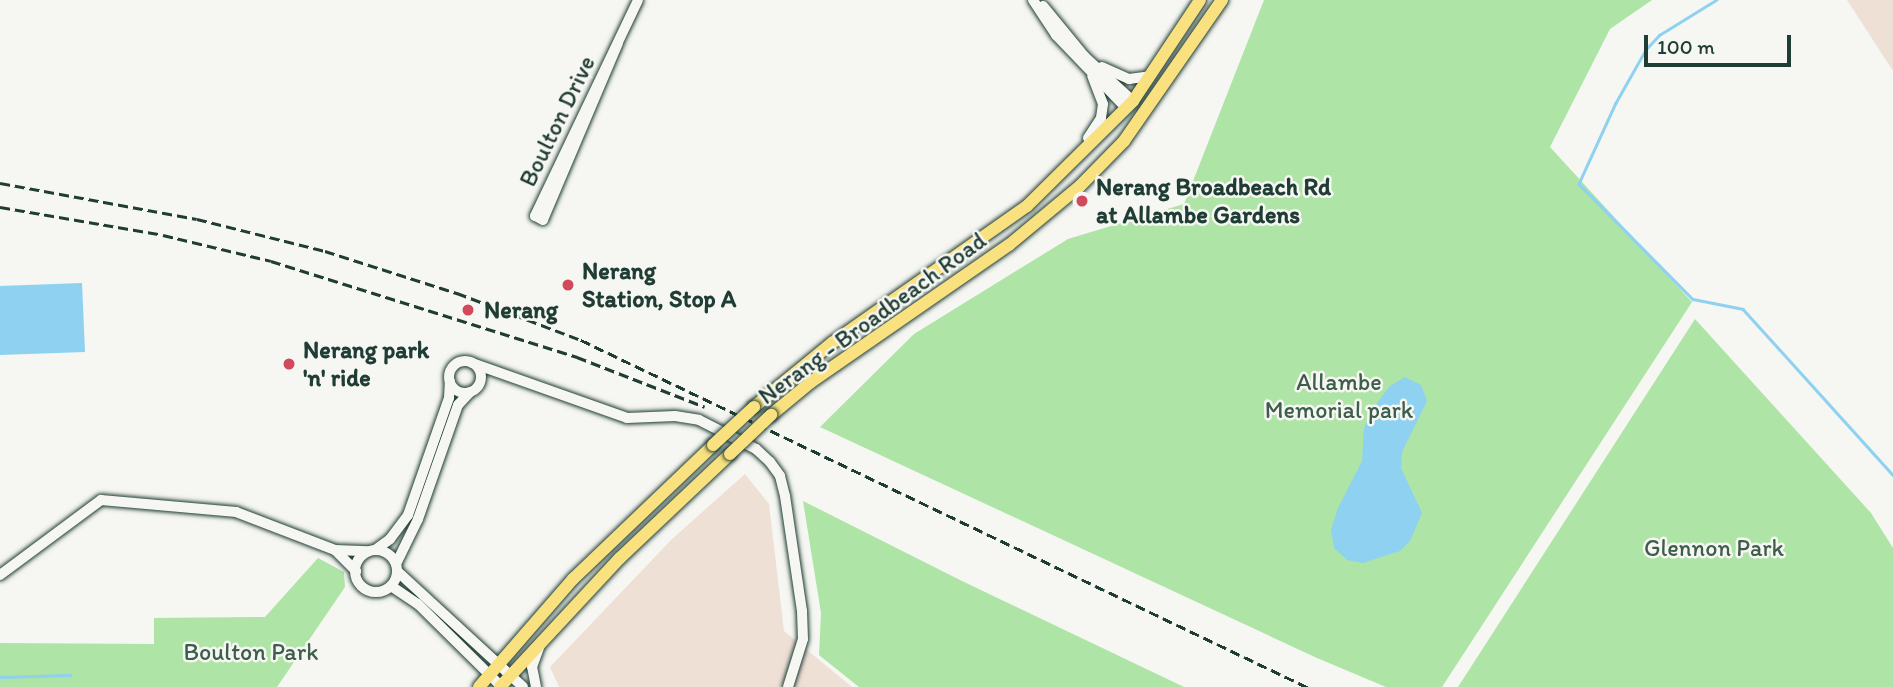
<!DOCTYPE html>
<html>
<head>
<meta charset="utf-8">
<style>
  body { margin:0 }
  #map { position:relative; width:1893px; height:687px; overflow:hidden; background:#f6f6f2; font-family:Itim,sans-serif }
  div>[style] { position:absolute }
  .built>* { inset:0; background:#efe0d6 }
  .green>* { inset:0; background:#aee4a6 }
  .water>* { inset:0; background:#8ed1f0 }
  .stream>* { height:2.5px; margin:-1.25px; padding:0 1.25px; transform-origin:1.25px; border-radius:1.25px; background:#8ed1f0 }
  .roads { filter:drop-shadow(0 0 2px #1f3d34) drop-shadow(0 0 2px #1f3d34) }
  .minor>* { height:10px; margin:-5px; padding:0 5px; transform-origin:5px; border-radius:5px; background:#f6f6f2 }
  .minor>.ring { margin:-5px; padding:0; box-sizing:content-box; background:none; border:10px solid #f6f6f2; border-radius:50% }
  .major>* { height:12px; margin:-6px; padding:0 6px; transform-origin:6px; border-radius:6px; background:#fae180 }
  .rail>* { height:2.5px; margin-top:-1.25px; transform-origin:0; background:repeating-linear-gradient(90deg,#1f3d34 0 10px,transparent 0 15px) }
  .bridges { filter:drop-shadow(0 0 2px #1f3d34) drop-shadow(0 0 2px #1f3d34) }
  .major-bridge>* { height:12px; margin:-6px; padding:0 6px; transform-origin:6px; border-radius:6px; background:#fae180 }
  .dots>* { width:19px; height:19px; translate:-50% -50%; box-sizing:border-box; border:4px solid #f6f6f2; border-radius:50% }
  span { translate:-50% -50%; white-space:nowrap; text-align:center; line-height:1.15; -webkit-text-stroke:5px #f6f6f2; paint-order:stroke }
  .street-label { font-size:24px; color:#1f3d34 }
  .poi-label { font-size:24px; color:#1f3d34; font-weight:700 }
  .left { translate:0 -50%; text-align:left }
  .park-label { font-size:24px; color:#3c5e4b }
  .scale { position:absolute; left:1644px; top:35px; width:147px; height:32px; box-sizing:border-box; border:4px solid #1f3d34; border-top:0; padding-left:9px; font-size:21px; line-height:24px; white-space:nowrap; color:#1f3d34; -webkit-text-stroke:5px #f6f6f2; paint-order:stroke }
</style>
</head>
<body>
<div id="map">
  <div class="built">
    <div style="clip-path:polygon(1847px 0,1893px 0,1893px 71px)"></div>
    <div style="clip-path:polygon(745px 474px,769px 504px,784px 631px,852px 687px,559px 687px,550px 667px,672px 539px)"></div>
  </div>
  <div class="green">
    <div style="clip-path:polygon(1264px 0,1652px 0,1610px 29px,1550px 147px,1692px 302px,1442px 687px,1386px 687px,1317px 658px,820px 427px,914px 334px,1068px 239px,1184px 204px)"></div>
    <div style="clip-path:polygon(1695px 319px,1871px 513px,1893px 548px,1893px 687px,1458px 687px)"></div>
    <div style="clip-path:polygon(803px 501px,962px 581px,1184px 687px,859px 687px,819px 655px,821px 613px)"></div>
    <div style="clip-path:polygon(318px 558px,344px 572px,345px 587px,277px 687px,0 687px,0 643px,154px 644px,154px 618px,265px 617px)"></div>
  </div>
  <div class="water">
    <div style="clip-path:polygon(82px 283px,85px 352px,0 355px,0 286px)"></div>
    <div style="clip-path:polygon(1405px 377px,1421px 385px,1427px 401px,1402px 452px,1401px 468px,1422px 513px,1410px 541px,1400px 551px,1363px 563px,1347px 560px,1334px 548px,1331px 530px,1338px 508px,1362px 461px,1364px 428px,1371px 411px,1390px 386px)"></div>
  </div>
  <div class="stream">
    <div style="left:1717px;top:0;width:67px;rotate:148.4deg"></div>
    <div style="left:1660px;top:35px;width:21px;rotate:133deg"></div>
    <div style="left:1646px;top:50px;width:61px;rotate:119.5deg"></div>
    <div style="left:1616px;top:103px;width:89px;rotate:114.6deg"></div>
    <div style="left:1579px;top:184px;width:162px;rotate:45.3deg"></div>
    <div style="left:1693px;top:299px;width:51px;rotate:11.3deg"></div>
    <div style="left:1743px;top:309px;width:224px;rotate:47.9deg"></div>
    <div style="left:0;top:677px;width:70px;rotate:-1.6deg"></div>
  </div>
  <div class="roads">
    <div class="minor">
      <div style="left:1033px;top:0;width:42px;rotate:56.7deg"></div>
      <div style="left:1056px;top:35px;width:101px;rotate:46.2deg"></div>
      <div style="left:1043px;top:6px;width:65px;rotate:50.6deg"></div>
      <div style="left:1084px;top:56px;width:67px;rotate:42.6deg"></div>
      <div style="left:618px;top:43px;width:192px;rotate:113deg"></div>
      <div style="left:543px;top:220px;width:9px;rotate:-153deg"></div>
      <div style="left:535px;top:216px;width:239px;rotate:-64.5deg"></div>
      <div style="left:1102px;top:67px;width:30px;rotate:24deg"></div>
      <div style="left:1129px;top:79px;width:21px;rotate:-8deg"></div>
      <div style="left:1088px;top:138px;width:24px;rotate:-57deg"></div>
      <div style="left:1101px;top:118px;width:14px;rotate:-82deg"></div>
      <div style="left:1103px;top:104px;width:30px;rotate:-111deg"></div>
      <div class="ring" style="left:449px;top:361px;width:22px;height:22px"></div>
      <div style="left:472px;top:363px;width:164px;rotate:19.5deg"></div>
      <div style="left:627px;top:418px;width:48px;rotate:-2.4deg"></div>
      <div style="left:675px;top:416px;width:24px;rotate:9deg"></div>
      <div style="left:699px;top:420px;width:64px;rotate:27deg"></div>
      <div style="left:756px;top:449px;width:19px;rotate:43deg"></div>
      <div style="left:770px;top:462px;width:17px;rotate:54deg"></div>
      <div style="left:780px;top:476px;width:21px;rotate:76deg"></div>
      <div style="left:785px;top:496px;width:116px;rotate:81.6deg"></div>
      <div style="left:802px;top:611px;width:28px;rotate:88deg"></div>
      <div style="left:803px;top:639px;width:50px;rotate:107.4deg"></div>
      <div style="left:335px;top:550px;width:30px;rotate:45deg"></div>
      <div style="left:375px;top:550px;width:19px;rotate:-36deg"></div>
      <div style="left:390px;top:539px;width:30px;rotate:-53deg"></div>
      <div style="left:408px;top:515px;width:124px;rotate:-70.7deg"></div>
      <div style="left:449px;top:398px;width:17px;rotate:-87deg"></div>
      <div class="ring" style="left:355px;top:550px;width:32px;height:32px"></div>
      <div style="left:396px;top:564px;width:50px;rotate:-63.9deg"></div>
      <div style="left:418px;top:519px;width:121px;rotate:-70.7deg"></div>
      <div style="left:458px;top:405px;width:18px;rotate:-47deg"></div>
      <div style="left:397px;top:571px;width:171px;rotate:42.6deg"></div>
      <div style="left:0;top:575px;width:126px;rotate:-36.6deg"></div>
      <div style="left:101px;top:500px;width:136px;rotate:5.1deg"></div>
      <div style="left:236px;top:512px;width:106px;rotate:21deg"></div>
      <div style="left:335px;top:550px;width:33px;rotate:2deg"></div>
      <div style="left:391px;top:586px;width:32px;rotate:34deg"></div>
      <div style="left:418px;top:604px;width:118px;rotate:44.7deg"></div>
      <div style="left:536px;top:687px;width:20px;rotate:-101deg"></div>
      <div style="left:532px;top:667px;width:23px;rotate:-70deg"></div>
    </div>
    <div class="major">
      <div style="left:754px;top:407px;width:101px;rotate:-39.4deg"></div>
      <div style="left:832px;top:343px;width:238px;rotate:-35.1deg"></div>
      <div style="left:1027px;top:206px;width:149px;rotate:-44.7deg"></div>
      <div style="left:1133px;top:101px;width:121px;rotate:-56.4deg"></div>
      <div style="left:771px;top:415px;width:52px;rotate:-39.5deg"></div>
      <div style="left:811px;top:382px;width:241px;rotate:-34.7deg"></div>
      <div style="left:1009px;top:245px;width:92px;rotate:-39.7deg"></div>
      <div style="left:1080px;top:186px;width:63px;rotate:-45.6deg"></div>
      <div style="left:1124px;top:141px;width:172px;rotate:-55.2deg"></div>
      <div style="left:479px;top:687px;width:143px;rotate:-49deg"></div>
      <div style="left:573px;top:579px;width:194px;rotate:-43.7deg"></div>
      <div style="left:500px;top:687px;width:176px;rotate:-47.1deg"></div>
      <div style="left:620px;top:558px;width:151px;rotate:-43.4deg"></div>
    </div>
  </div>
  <div class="rail">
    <div style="left:0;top:183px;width:200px;rotate:10.4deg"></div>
    <div style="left:197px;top:219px;width:132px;rotate:14deg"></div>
    <div style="left:325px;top:251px;width:139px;rotate:17.7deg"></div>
    <div style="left:457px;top:293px;width:133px;rotate:20.8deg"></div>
    <div style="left:581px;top:340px;width:805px;rotate:25.55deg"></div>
    <div style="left:0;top:207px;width:165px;rotate:9.7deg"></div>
    <div style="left:163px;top:235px;width:111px;rotate:13.5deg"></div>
    <div style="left:271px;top:261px;width:321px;rotate:17.4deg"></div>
    <div style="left:577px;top:357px;width:137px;rotate:21.3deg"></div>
  </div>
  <div class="bridges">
    <div class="major-bridge">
      <div style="left:713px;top:445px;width:56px;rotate:-42.8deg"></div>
      <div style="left:730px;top:454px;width:57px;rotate:-43.6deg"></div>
    </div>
  </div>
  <div class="dots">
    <div style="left:1082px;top:201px;background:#d1495b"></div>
    <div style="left:568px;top:285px;background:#d1495b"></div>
    <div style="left:468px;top:310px;background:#d1495b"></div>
    <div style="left:289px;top:364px;background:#d1495b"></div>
  </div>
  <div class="street-label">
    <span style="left:557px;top:121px;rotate:-64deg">Boulton Drive</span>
    <span style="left:872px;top:318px;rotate:-36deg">Nerang - Broadbeach Road</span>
  </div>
  <div class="poi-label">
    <span class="left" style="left:1096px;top:201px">Nerang Broadbeach Rd<br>at Allambe Gardens</span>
    <span class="left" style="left:582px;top:285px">Nerang<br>Station, Stop A</span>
    <span class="left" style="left:484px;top:310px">Nerang</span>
    <span class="left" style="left:303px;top:364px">Nerang park<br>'n' ride</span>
  </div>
  <div class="park-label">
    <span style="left:1339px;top:396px">Allambe<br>Memorial park</span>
    <span style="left:1714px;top:548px">Glennon Park</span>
    <span style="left:251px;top:652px">Boulton Park</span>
  </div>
  <div class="scale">100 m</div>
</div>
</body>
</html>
